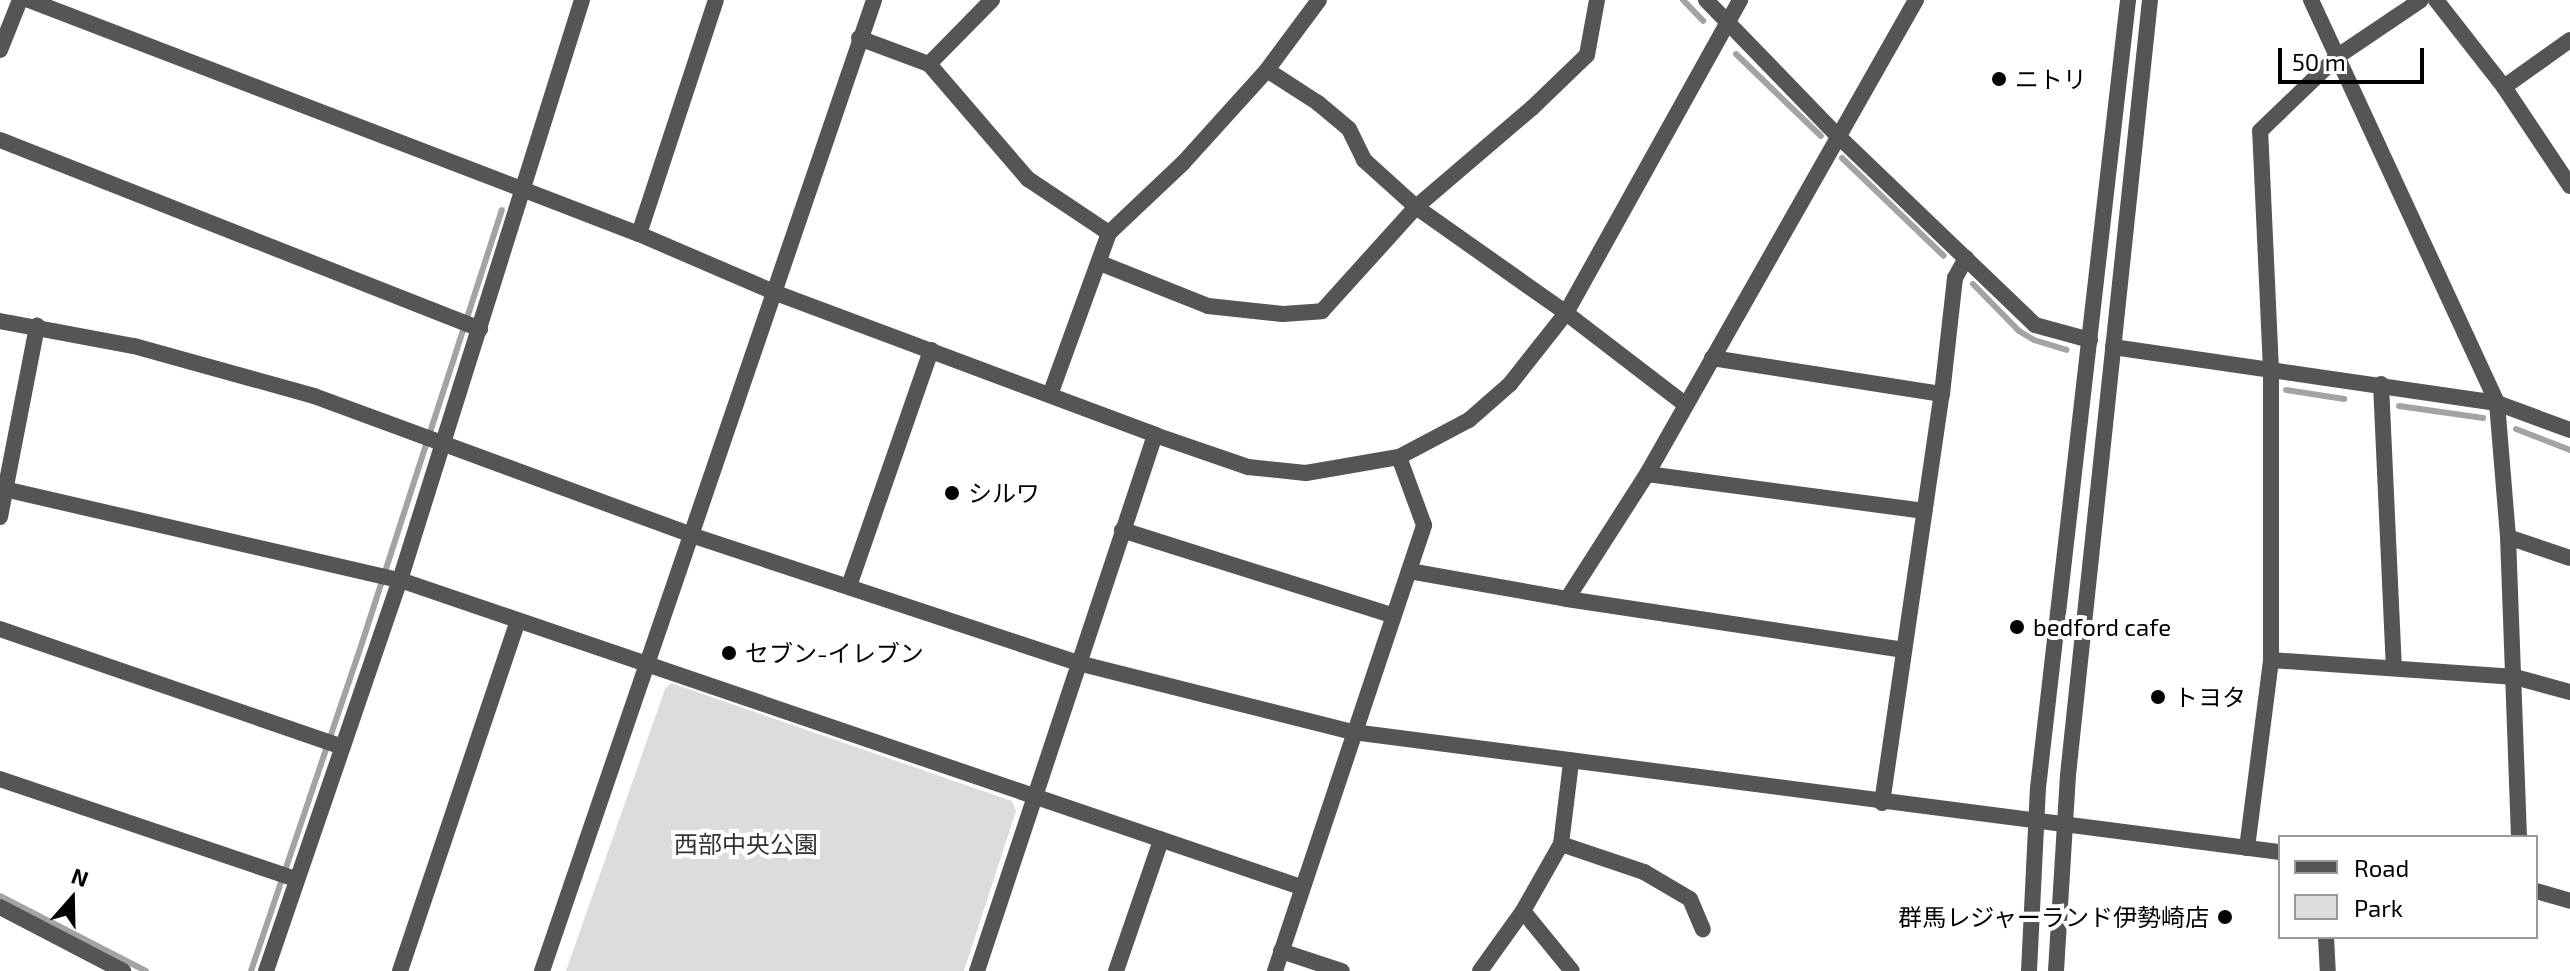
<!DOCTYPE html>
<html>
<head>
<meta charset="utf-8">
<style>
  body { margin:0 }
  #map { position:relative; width:2570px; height:971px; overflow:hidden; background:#fff; font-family:"Exo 2","Noto Sans JP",sans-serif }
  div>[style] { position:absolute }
  .green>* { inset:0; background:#dcdcdc }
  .stream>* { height:6px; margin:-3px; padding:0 3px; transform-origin:3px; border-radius:3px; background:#a3a3a3 }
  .minor>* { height:16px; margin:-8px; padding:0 8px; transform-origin:8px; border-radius:8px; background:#555 }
  .tertiary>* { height:16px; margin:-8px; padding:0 8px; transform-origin:8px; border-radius:8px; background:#555 }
  .dots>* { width:22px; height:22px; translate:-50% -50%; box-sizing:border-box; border:4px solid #fff; border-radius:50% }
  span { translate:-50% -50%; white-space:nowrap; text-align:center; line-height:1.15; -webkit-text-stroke:8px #fff; paint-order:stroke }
  .poi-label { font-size:24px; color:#000 }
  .left { translate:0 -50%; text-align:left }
  .right { translate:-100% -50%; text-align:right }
  .park-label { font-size:24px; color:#333 }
  .legend { position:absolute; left:2278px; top:835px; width:260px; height:104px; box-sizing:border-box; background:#fff; border:2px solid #999; margin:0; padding:10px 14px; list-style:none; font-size:24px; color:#000 }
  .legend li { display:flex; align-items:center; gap:16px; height:40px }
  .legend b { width:40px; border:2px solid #999 }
  .north { position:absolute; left:32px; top:859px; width:80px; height:80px; -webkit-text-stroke:6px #fff; paint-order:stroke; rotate:20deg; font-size:22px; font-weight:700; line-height:32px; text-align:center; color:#000 }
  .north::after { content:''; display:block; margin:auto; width:28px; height:36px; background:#000; clip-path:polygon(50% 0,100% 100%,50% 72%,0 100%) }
  .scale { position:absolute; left:2278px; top:48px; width:146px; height:36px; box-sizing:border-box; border:4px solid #000; border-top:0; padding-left:10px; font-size:24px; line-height:28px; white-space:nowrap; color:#000; -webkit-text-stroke:6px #fff; paint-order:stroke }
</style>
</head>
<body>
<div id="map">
  <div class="green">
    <div style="clip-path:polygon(671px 683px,1012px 801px,1016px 811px,964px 971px,566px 971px,665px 689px)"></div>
  </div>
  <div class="stream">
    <div style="left:1683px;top:0;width:29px;rotate:46deg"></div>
    <div style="left:1736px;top:54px;width:118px;rotate:44deg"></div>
    <div style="left:1842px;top:158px;width:141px;rotate:43.9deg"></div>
    <div style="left:1973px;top:284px;width:66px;rotate:45.6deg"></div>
    <div style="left:2019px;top:331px;width:17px;rotate:31deg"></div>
    <div style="left:2034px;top:340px;width:34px;rotate:17deg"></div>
    <div style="left:2286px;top:390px;width:59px;rotate:8.8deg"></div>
    <div style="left:2399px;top:406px;width:85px;rotate:8.1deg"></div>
    <div style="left:2516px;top:429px;width:58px;rotate:21.3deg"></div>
    <div style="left:0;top:896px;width:164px;rotate:27.2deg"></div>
    <div style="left:251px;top:971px;width:346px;rotate:-71.3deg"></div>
    <div style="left:362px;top:643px;width:455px;rotate:-72.1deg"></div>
  </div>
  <div class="minor">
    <div style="left:1706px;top:0;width:190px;rotate:45.9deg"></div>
    <div style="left:1838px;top:136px;width:273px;rotate:43.8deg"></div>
    <div style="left:2035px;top:325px;width:57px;rotate:15.3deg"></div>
    <div style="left:2311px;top:0;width:444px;rotate:65.2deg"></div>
    <div style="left:2497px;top:403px;width:134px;rotate:85.3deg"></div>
    <div style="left:2508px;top:537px;width:300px;rotate:87.9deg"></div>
    <div style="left:2436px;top:0;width:110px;rotate:52deg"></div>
    <div style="left:2504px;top:87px;width:119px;rotate:56.3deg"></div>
    <div style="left:859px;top:38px;width:75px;rotate:20.4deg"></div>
    <div style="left:929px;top:64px;width:152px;rotate:49.3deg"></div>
    <div style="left:1028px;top:179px;width:97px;rotate:33.7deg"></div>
    <div style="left:0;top:50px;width:54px;rotate:-68.2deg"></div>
    <div style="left:929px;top:64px;width:90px;rotate:-45.5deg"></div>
    <div style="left:1267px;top:70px;width:61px;rotate:32.9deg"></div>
    <div style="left:1318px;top:103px;width:40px;rotate:40deg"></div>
    <div style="left:1349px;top:129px;width:34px;rotate:64deg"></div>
    <div style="left:1364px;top:160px;width:70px;rotate:42.1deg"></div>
    <div style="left:1416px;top:207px;width:184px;rotate:35.2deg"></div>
    <div style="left:1566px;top:313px;width:151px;rotate:37.5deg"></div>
    <div style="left:2504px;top:87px;width:81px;rotate:-35.5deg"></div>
    <div style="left:0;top:140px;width:516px;rotate:21.49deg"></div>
    <div style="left:639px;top:234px;width:246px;rotate:-71.8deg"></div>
    <div style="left:1100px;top:263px;width:116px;rotate:21.7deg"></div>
    <div style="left:1208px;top:306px;width:75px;rotate:6.1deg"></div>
    <div style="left:1283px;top:314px;width:39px;rotate:-4deg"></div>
    <div style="left:1322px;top:311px;width:140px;rotate:-47.9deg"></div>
    <div style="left:1416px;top:207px;width:153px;rotate:-40.5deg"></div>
    <div style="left:1532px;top:108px;width:76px;rotate:-43.9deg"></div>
    <div style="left:1587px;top:55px;width:56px;rotate:-79.7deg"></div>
    <div style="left:1712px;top:358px;width:233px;rotate:8.9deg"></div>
    <div style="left:2381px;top:384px;width:282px;rotate:87.4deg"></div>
    <div style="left:1050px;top:395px;width:172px;rotate:-70deg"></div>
    <div style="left:1109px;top:233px;width:102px;rotate:-43.4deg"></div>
    <div style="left:1183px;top:163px;width:125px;rotate:-47.9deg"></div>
    <div style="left:1267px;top:70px;width:87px;rotate:-53.4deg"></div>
    <div style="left:1647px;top:474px;width:280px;rotate:7.6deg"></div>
    <div style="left:0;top:488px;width:410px;rotate:13deg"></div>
    <div style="left:400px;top:580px;width:952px;rotate:18.82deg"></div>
    <div style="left:0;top:517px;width:195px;rotate:-79deg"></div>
    <div style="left:1122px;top:530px;width:282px;rotate:17.5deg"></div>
    <div style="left:2508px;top:537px;width:65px;rotate:18.7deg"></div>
    <div style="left:1409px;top:571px;width:160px;rotate:10deg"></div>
    <div style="left:1567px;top:599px;width:341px;rotate:8.6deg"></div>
    <div style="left:849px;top:586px;width:250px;rotate:-70.8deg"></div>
    <div style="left:1567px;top:599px;width:148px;rotate:-57.4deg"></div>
    <div style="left:1647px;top:474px;width:545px;rotate:-60.42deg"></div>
    <div style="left:0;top:629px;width:362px;rotate:19deg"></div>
    <div style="left:2271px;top:660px;width:245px;rotate:4deg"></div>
    <div style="left:2515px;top:677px;width:57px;rotate:15.3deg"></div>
    <div style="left:0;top:779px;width:312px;rotate:18.7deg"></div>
    <div style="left:1882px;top:803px;width:413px;rotate:-81.7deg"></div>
    <div style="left:1942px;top:394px;width:117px;rotate:-83.6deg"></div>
    <div style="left:1955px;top:278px;width:23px;rotate:-61deg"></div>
    <div style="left:1561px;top:844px;width:88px;rotate:18.6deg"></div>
    <div style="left:1644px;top:872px;width:53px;rotate:30.4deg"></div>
    <div style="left:1690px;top:899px;width:33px;rotate:67deg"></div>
    <div style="left:2247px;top:848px;width:190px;rotate:-82.7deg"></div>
    <div style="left:2271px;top:660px;width:290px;rotate:-90deg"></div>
    <div style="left:2271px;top:370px;width:239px;rotate:-92.6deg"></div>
    <div style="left:2260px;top:131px;width:108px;rotate:-43.9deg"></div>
    <div style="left:2338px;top:56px;width:100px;rotate:-34deg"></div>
    <div style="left:0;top:907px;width:139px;rotate:27.5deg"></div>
    <div style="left:1523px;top:911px;width:77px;rotate:50.8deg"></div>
    <div style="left:2326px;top:937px;width:34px;rotate:87deg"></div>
    <div style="left:1281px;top:951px;width:64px;rotate:18.2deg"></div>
    <div style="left:266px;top:971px;width:413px;rotate:-71.1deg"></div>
    <div style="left:400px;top:580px;width:608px;rotate:-72.58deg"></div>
    <div style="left:400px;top:971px;width:367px;rotate:-71.4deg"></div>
    <div style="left:977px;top:971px;width:565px;rotate:-71.63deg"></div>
    <div style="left:1116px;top:971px;width:139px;rotate:-71deg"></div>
    <div style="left:1275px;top:971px;width:470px;rotate:-71.5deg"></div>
    <div style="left:1424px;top:525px;width:72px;rotate:-110.2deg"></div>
    <div style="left:1480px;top:971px;width:74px;rotate:-54.4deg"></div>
    <div style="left:1523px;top:911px;width:77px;rotate:-60.4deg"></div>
    <div style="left:1561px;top:844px;width:83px;rotate:-83deg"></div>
  </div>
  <div class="tertiary">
    <div style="left:29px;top:0;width:653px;rotate:20.99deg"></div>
    <div style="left:639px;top:234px;width:149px;rotate:23.3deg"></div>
    <div style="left:776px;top:293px;width:405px;rotate:20.5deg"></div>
    <div style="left:1155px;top:435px;width:98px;rotate:19deg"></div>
    <div style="left:1248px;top:467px;width:58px;rotate:5.9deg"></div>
    <div style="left:1306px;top:473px;width:94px;rotate:-9.8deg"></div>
    <div style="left:1399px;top:457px;width:79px;rotate:-27.9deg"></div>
    <div style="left:1469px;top:420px;width:55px;rotate:-41.3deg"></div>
    <div style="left:1510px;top:384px;width:90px;rotate:-51.7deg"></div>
    <div style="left:1566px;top:313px;width:358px;rotate:-60.9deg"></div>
    <div style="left:0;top:321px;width:136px;rotate:10.6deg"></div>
    <div style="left:134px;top:346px;width:187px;rotate:15.5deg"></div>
    <div style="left:314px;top:396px;width:402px;rotate:20.2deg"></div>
    <div style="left:691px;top:535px;width:408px;rotate:18.3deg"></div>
    <div style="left:1078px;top:663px;width:284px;rotate:14.1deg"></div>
    <div style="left:1353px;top:732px;width:935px;rotate:7.38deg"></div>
    <div style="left:2113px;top:347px;width:388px;rotate:8.3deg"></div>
    <div style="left:2497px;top:403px;width:78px;rotate:20.3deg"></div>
    <div style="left:2536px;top:891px;width:35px;rotate:16deg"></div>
    <div style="left:542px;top:971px;width:1026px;rotate:-71.12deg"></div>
    <div style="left:2029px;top:971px;width:183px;rotate:-87.2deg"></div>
    <div style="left:2038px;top:788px;width:793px;rotate:-83.48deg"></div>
    <div style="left:2056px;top:971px;width:196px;rotate:-86.5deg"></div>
    <div style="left:2068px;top:775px;width:779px;rotate:-83.96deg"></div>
  </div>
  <div class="dots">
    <div style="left:1999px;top:79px;background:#000"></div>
    <div style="left:952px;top:493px;background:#000"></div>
    <div style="left:2017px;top:627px;background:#000"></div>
    <div style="left:729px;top:653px;background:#000"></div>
    <div style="left:2158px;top:697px;background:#000"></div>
    <div style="left:2225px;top:917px;background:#000"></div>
  </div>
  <div class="poi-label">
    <span class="left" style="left:2015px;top:79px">ニトリ</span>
    <span class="left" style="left:968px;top:493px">シルワ</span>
    <span class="left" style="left:2033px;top:627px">bedford cafe</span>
    <span class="left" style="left:745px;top:653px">セブン-イレブン</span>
    <span class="left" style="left:2174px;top:697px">トヨタ</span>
    <span class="right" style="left:2209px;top:917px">群馬レジャーランド伊勢崎店</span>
  </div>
  <div class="park-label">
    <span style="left:746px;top:844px">西部中央公園</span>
  </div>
  <ul class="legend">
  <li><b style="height:10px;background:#555"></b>Road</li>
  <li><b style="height:22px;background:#dcdcdc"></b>Park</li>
  </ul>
  <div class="north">N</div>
  <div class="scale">50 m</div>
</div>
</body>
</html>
